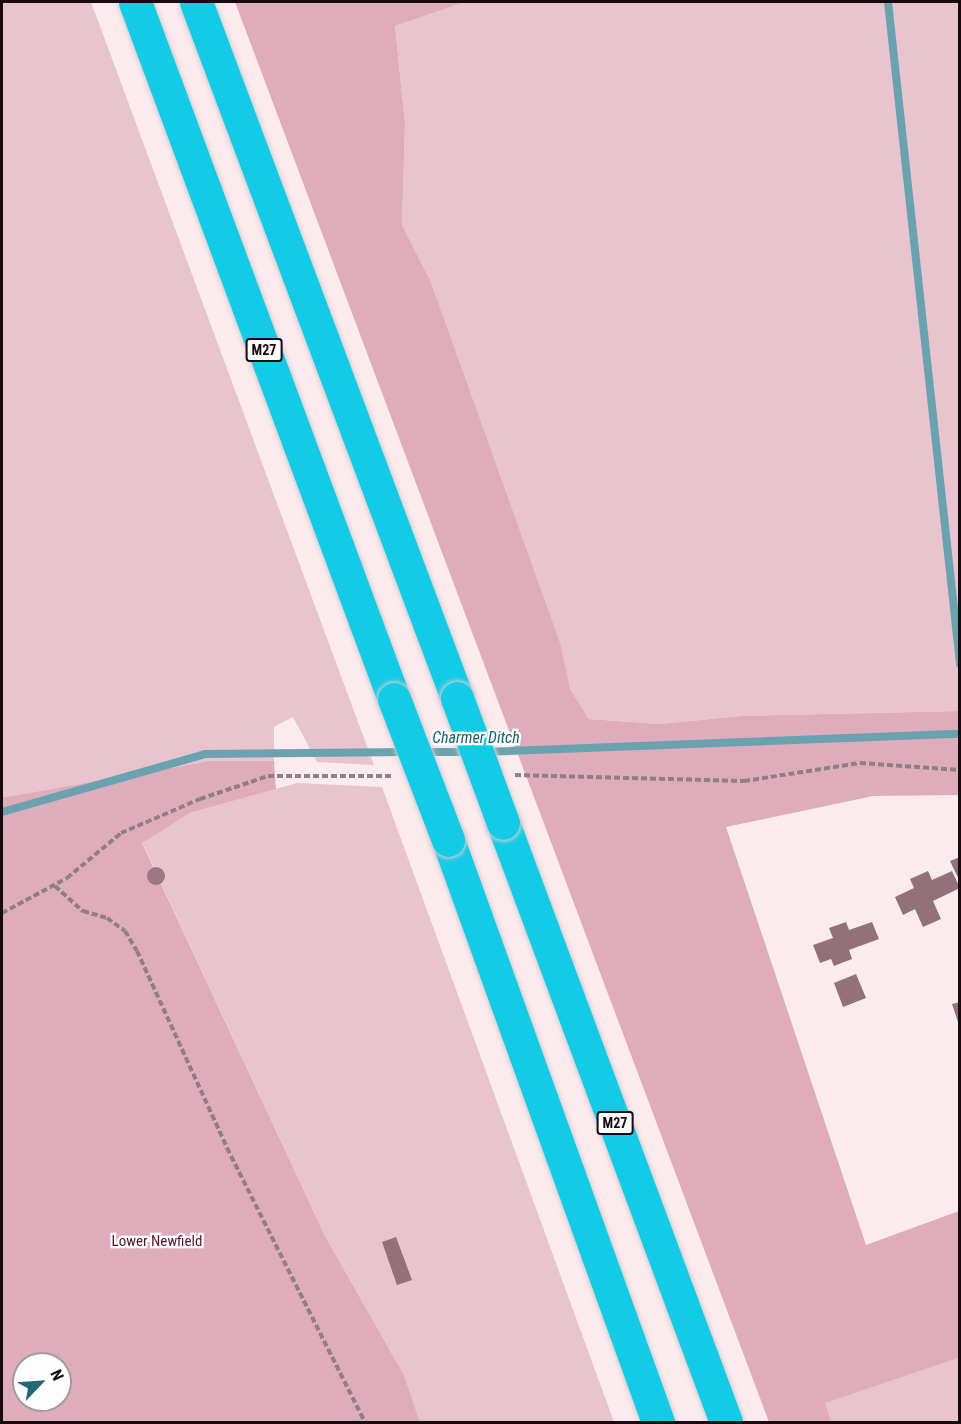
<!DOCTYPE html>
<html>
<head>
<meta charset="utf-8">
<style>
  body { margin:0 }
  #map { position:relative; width:961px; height:1424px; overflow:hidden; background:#fbebef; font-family:"Roboto Condensed",sans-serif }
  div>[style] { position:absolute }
  .green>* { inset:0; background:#e8c4ce }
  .forest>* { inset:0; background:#dfacbb }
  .stream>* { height:8px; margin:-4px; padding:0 4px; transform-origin:4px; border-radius:4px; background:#6aa3af }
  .building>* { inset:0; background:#92717a }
  .path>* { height:4px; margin-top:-2px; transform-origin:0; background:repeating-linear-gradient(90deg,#8e8084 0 6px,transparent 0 9px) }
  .roads { filter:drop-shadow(0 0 2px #d1cecf) drop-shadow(0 0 2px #d1cecf) }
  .highway>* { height:33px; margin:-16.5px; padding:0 16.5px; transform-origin:16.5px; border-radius:16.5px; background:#14cbe7 }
  .bridges { filter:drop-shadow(0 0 2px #d1cecf) drop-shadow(0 0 2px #d1cecf) }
  .highway-bridge>* { height:33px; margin:-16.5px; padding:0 16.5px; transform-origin:16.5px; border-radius:16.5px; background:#14cbe7 }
  .trees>* { width:18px; height:18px; margin:-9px; border-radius:50%; background:#9e7685 }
  span { translate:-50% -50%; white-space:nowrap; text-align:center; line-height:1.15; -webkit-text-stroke:4.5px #fdfdfd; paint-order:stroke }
  .shield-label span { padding:2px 4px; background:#fdfdfd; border:2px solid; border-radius:4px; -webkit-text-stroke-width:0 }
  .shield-label { font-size:14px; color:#170b0f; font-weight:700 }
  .park-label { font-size:15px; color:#52162e }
  .water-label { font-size:16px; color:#156370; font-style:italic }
  .frame { position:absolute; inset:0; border:3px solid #170b0f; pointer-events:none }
  .north { position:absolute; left:12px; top:1352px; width:60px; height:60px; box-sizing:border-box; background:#fdfdfd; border:2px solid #a19c9e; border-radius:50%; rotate:65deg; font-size:16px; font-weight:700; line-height:24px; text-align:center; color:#170b0f }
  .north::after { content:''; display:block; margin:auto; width:21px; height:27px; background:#216976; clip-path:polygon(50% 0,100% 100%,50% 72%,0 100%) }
</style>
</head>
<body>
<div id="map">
  <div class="green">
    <div style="clip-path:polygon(2px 2px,91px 2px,374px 765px,317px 762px,293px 717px,274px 727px,274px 761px,210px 761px,2px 799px)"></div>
    <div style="clip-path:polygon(465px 2px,959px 2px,959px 711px,741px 716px,660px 724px,589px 719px,570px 689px,430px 280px,402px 225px,405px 123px,395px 26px)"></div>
    <div style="clip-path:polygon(297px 783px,382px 787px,614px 1422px,420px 1422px,404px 1375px,325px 1236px,142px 842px,190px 813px)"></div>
    <div style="clip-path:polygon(959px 1358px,959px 1422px,831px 1422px,824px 1403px)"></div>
  </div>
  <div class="forest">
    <div style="clip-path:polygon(235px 2px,465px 2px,395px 26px,405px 123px,402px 225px,430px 280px,560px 643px,570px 689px,589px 719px,660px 724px,741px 716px,959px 711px,959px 795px,873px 796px,726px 827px,866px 1245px,959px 1211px,959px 1358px,825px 1403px,831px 1422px,769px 1422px)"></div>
    <div style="clip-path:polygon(evenodd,210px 761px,274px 761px,276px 789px,190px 813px,142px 843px,325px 1236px,404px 1375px,420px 1422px,2px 1422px,2px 798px,210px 761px,24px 1364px,60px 1364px,60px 1400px,24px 1400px,24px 1364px)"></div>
  </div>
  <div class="stream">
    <div style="left:888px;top:2px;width:666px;rotate:83.79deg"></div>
    <div style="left:424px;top:752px;width:45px"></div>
    <div style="left:484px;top:752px;width:476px;rotate:-2.2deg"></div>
    <div style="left:2px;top:812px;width:211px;rotate:-15.9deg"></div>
    <div style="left:205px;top:754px;width:201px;rotate:-0.6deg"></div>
  </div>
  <div class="building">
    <div style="clip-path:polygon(960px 857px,960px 882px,950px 861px)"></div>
    <div style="clip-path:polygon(928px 871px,932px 880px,952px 871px,960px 888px,933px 901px,941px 919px,923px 927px,915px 909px,903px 915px,895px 897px,914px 888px,910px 879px)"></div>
    <div style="clip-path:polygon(846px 922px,849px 930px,872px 922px,879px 939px,849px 950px,852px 959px,834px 966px,831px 959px,820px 963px,813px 945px,833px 938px,829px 928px)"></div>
    <div style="clip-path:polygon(856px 974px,866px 998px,843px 1007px,834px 983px)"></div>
    <div style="clip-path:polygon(960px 1002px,960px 1025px,959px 1025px,952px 1004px)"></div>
    <div style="clip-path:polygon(396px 1237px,412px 1280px,397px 1285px,382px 1242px)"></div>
  </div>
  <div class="path">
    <div style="left:515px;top:775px;width:229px;rotate:1.5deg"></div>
    <div style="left:744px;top:781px;width:117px;rotate:-8.8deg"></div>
    <div style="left:860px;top:763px;width:100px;rotate:4deg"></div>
    <div style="left:55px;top:886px;width:38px;rotate:42deg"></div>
    <div style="left:83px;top:911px;width:25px;rotate:16deg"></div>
    <div style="left:107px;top:918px;width:22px;rotate:36deg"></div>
    <div style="left:125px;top:931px;width:23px;rotate:59deg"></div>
    <div style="left:137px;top:951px;width:217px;rotate:65.4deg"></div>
    <div style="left:227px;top:1148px;width:307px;rotate:63.3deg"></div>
    <div style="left:2px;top:913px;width:74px;rotate:-28.3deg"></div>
    <div style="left:67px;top:878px;width:70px;rotate:-39.8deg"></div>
    <div style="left:121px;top:833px;width:86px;rotate:-23.3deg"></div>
    <div style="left:200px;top:799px;width:72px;rotate:-18.7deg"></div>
    <div style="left:268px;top:776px;width:126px"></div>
  </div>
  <div class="roads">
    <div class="highway">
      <div style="left:135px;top:2px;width:744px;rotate:69.62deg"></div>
      <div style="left:196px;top:2px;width:743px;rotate:69.44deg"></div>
      <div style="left:503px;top:823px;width:639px;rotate:69.58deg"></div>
      <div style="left:448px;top:840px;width:619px;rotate:70.16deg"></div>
    </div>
  </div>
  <div class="bridges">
    <div class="highway-bridge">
      <div style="left:457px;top:698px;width:133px;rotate:69.8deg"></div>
      <div style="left:394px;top:699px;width:151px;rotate:69deg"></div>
    </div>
  </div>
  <div class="trees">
    <div style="left:156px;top:876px"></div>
  </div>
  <div class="shield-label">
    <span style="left:264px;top:350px">M27</span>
    <span style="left:615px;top:1123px">M27</span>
  </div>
  <div class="park-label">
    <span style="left:157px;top:1242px">Lower Newfield</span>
  </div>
  <div class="water-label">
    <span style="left:476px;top:738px">Charmer Ditch</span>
  </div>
  <div class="frame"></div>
  <div class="north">N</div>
</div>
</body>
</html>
